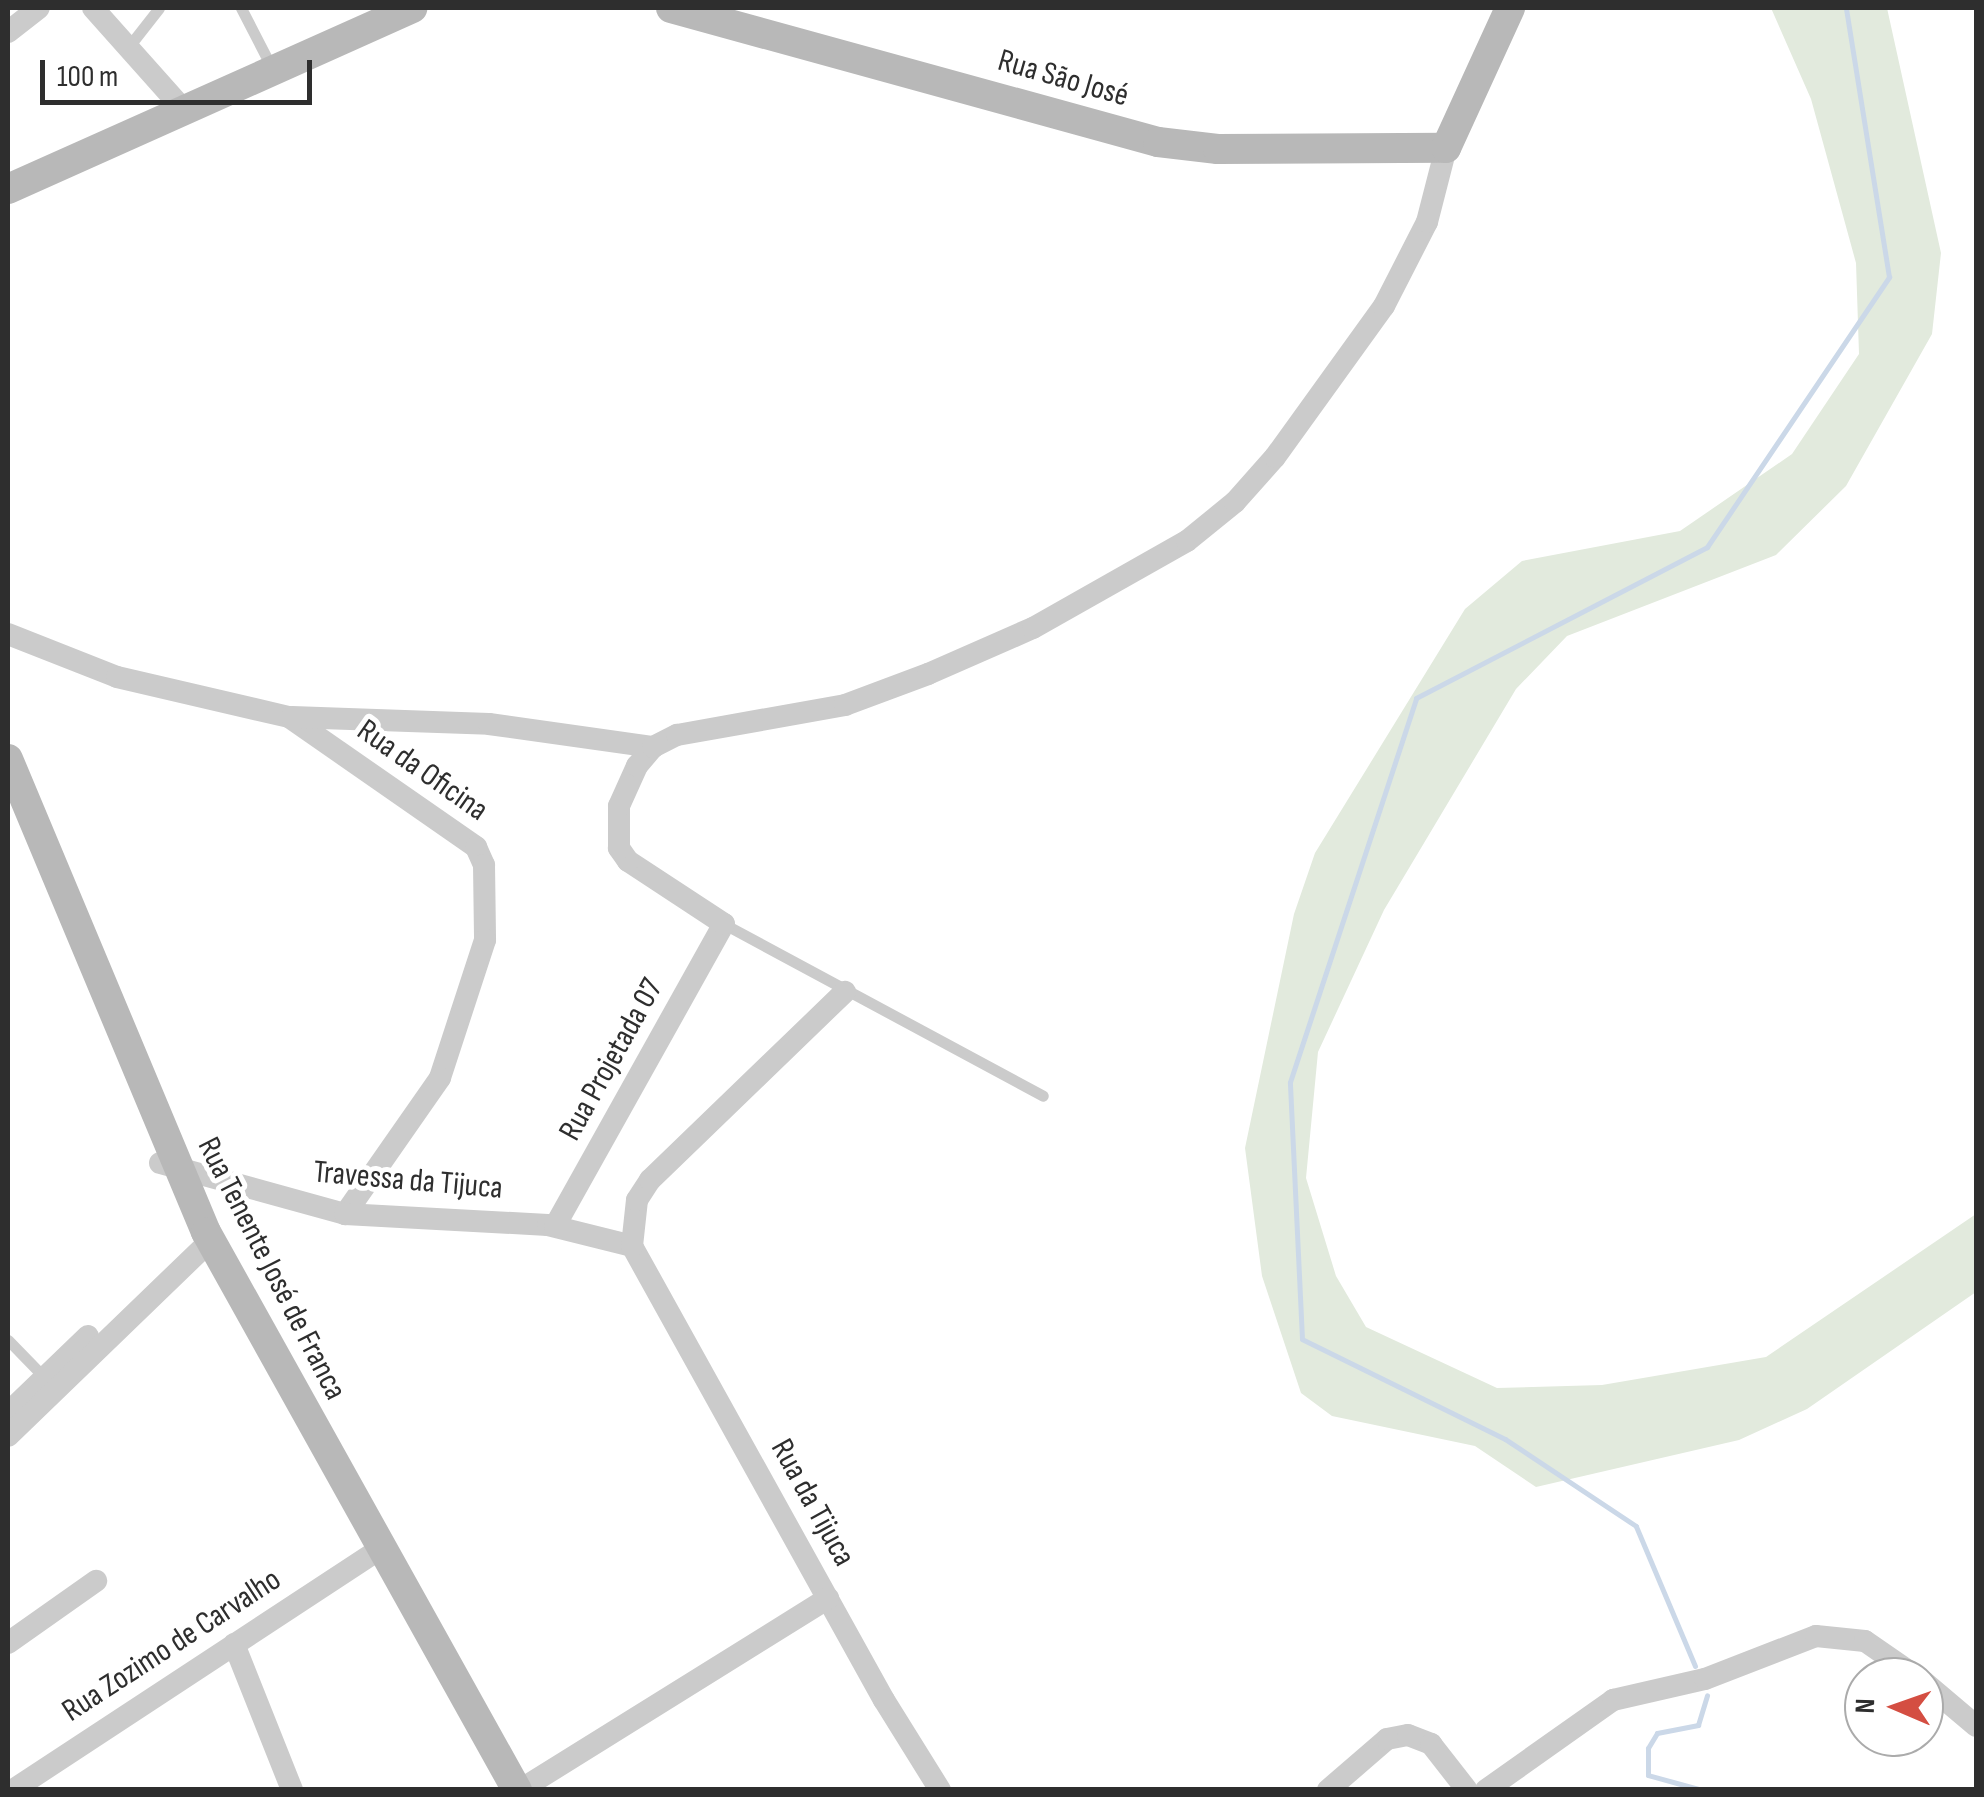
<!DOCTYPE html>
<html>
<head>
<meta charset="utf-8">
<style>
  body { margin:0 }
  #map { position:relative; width:1984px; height:1797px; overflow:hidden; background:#fff; font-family:"Sofia Sans Condensed",sans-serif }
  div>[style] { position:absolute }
  .green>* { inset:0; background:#e2eadd }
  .stream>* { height:5px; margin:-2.5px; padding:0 2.5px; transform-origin:2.5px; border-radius:2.5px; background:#cbd8e8 }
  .lane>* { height:11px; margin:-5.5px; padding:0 5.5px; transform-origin:5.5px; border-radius:5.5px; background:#cbcbcb }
  .street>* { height:22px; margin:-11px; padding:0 11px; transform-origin:11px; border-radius:11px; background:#cbcbcb }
  .secondary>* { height:30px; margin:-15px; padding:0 15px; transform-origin:15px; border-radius:15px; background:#b8b8b8 }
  span { translate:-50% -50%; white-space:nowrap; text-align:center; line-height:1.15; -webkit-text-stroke:10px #fff; paint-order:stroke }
  .street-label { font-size:32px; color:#2e2e2e }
  .frame { position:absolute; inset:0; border:10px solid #2e2e2e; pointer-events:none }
  .north { position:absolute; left:1844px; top:1657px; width:100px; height:100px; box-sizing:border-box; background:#fff; border:2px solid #ababab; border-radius:50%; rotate:272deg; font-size:28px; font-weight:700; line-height:40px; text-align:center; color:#2e2e2e }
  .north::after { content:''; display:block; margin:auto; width:35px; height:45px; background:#d44e42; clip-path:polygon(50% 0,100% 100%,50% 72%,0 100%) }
  .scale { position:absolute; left:40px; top:60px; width:272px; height:45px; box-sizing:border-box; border:5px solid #2e2e2e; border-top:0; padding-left:12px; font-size:30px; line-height:35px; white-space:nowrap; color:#2e2e2e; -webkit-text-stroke:8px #fff; paint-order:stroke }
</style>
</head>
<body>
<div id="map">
  <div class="green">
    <div style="clip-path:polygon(1771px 8px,1887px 8px,1941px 253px,1932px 334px,1846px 486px,1776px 555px,1567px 636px,1516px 689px,1384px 910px,1318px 1052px,1306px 1178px,1336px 1276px,1366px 1327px,1497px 1388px,1602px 1385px,1766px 1357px,1976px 1214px,1976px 1292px,1807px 1409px,1739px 1440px,1536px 1487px,1475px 1446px,1332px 1416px,1301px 1393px,1262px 1276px,1245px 1148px,1294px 914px,1315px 853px,1465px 609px,1522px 561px,1680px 531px,1792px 454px,1859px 354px,1856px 263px,1811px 99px)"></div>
  </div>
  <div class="stream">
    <div style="left:1695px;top:1666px;width:152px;rotate:-112.9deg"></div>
    <div style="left:1636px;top:1526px;width:157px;rotate:-146.4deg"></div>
    <div style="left:1505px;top:1439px;width:226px;rotate:-153.8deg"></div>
    <div style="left:1302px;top:1339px;width:257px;rotate:-92.7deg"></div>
    <div style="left:1290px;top:1082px;width:404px;rotate:-71.8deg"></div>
    <div style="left:1416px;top:698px;width:328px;rotate:-27.4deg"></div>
    <div style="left:1707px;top:547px;width:326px;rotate:-56deg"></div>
    <div style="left:1889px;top:277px;width:272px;rotate:-99.1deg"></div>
    <div style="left:1702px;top:1790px;width:56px;rotate:-164.5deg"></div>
    <div style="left:1648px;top:1775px;width:27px;rotate:-90deg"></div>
    <div style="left:1648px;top:1748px;width:17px;rotate:-59deg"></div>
    <div style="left:1657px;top:1733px;width:42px;rotate:-11deg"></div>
    <div style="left:1698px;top:1725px;width:31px;rotate:-73deg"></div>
  </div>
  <div class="lane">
    <div style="left:241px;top:8px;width:68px;rotate:62.7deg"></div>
    <div style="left:130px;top:45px;width:47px;rotate:-51.9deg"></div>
    <div style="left:724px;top:924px;width:362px;rotate:28.3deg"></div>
    <div style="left:8px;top:1340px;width:53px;rotate:45.8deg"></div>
  </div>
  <div class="street">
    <div style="left:93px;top:8px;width:137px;rotate:48.3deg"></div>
    <div style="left:8px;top:32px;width:39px;rotate:-38deg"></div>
    <div style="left:8px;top:634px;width:117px;rotate:21.5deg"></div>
    <div style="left:117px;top:677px;width:177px;rotate:13.1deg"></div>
    <div style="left:289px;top:717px;width:228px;rotate:34.8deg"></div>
    <div style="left:476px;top:847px;width:20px;rotate:66deg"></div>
    <div style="left:484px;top:865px;width:75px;rotate:89.2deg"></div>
    <div style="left:485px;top:940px;width:145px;rotate:108.1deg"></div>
    <div style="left:440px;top:1078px;width:166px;rotate:124.9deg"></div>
    <div style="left:292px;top:717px;width:197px;rotate:2deg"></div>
    <div style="left:489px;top:724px;width:166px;rotate:8deg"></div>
    <div style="left:160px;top:1163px;width:192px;rotate:15.4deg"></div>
    <div style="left:345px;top:1214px;width:203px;rotate:3.1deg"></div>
    <div style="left:548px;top:1225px;width:87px;rotate:14deg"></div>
    <div style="left:555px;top:1226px;width:346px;rotate:-60.8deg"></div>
    <div style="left:724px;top:924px;width:115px;rotate:-146.7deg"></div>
    <div style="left:628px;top:861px;width:16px;rotate:-125deg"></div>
    <div style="left:619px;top:848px;width:42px;rotate:-90deg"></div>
    <div style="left:619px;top:806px;width:44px;rotate:-65.8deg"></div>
    <div style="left:637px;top:766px;width:25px;rotate:-50deg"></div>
    <div style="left:653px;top:747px;width:27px;rotate:-27deg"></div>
    <div style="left:677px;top:735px;width:171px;rotate:-10.1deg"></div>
    <div style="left:845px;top:705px;width:89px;rotate:-20.5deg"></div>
    <div style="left:928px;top:674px;width:115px;rotate:-23.7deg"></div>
    <div style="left:1033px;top:628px;width:177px;rotate:-29.5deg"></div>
    <div style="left:1187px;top:541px;width:62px;rotate:-39.1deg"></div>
    <div style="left:1235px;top:502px;width:60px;rotate:-48.4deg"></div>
    <div style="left:1275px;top:457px;width:186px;rotate:-54.2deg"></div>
    <div style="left:1384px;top:306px;width:94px;rotate:-62.9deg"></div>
    <div style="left:1427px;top:222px;width:76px;rotate:-75.6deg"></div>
    <div style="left:632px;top:1246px;width:519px;rotate:60.97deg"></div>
    <div style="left:884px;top:1700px;width:106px;rotate:58.1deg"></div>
    <div style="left:632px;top:1246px;width:46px;rotate:-83.8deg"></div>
    <div style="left:637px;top:1200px;width:24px;rotate:-57deg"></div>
    <div style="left:650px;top:1180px;width:271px;rotate:-44deg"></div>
    <div style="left:8px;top:1413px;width:111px;rotate:-43.9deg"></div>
    <div style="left:8px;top:1436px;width:281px;rotate:-44deg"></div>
    <div style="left:8px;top:1643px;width:108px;rotate:-35.2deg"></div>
    <div style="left:234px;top:1644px;width:157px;rotate:68.3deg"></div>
    <div style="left:1924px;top:1682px;width:68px;rotate:40.2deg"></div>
    <div style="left:13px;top:1790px;width:441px;rotate:-33.3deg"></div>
    <div style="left:520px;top:1790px;width:363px;rotate:-31.9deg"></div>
    <div style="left:1328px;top:1790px;width:78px;rotate:-40.8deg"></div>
    <div style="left:1387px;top:1739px;width:21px;rotate:-11deg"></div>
    <div style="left:1408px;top:1735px;width:25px;rotate:21deg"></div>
    <div style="left:1431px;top:1744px;width:58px;rotate:52deg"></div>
    <div style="left:1486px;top:1790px;width:156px;rotate:-35.3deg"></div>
    <div style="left:1613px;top:1700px;width:94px;rotate:-12.9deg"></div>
    <div style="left:1705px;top:1679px;width:119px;rotate:-21.2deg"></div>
    <div style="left:1816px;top:1636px;width:49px;rotate:5.8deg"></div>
    <div style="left:1865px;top:1641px;width:63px;rotate:34.7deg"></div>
  </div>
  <div class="secondary">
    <div style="left:671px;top:8px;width:505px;rotate:15.38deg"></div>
    <div style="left:1158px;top:142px;width:60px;rotate:6.7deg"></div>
    <div style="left:1218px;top:149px;width:228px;rotate:-0.3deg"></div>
    <div style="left:1446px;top:148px;width:154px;rotate:-65.4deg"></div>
    <div style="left:8px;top:189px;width:443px;rotate:-24.1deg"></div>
    <div style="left:8px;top:759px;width:513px;rotate:67.29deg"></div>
    <div style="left:206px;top:1232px;width:639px;rotate:60.87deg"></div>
  </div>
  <div class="street-label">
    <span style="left:1063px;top:79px;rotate:16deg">Rua São José</span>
    <span style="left:422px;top:771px;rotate:35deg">Rua da Oficina</span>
    <span style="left:612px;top:1060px;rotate:-61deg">Rua Projetada 07</span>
    <span style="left:408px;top:1181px;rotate:5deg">Travessa da Tijuca</span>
    <span style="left:271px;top:1269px;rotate:63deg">Rua Tenente José de Franca</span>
    <span style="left:812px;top:1503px;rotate:61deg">Rua da Tijuca</span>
    <span style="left:172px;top:1646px;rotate:-33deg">Rua Zozimo de Carvalho</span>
  </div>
  <div class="frame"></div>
  <div class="north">N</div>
  <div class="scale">100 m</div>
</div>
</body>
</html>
